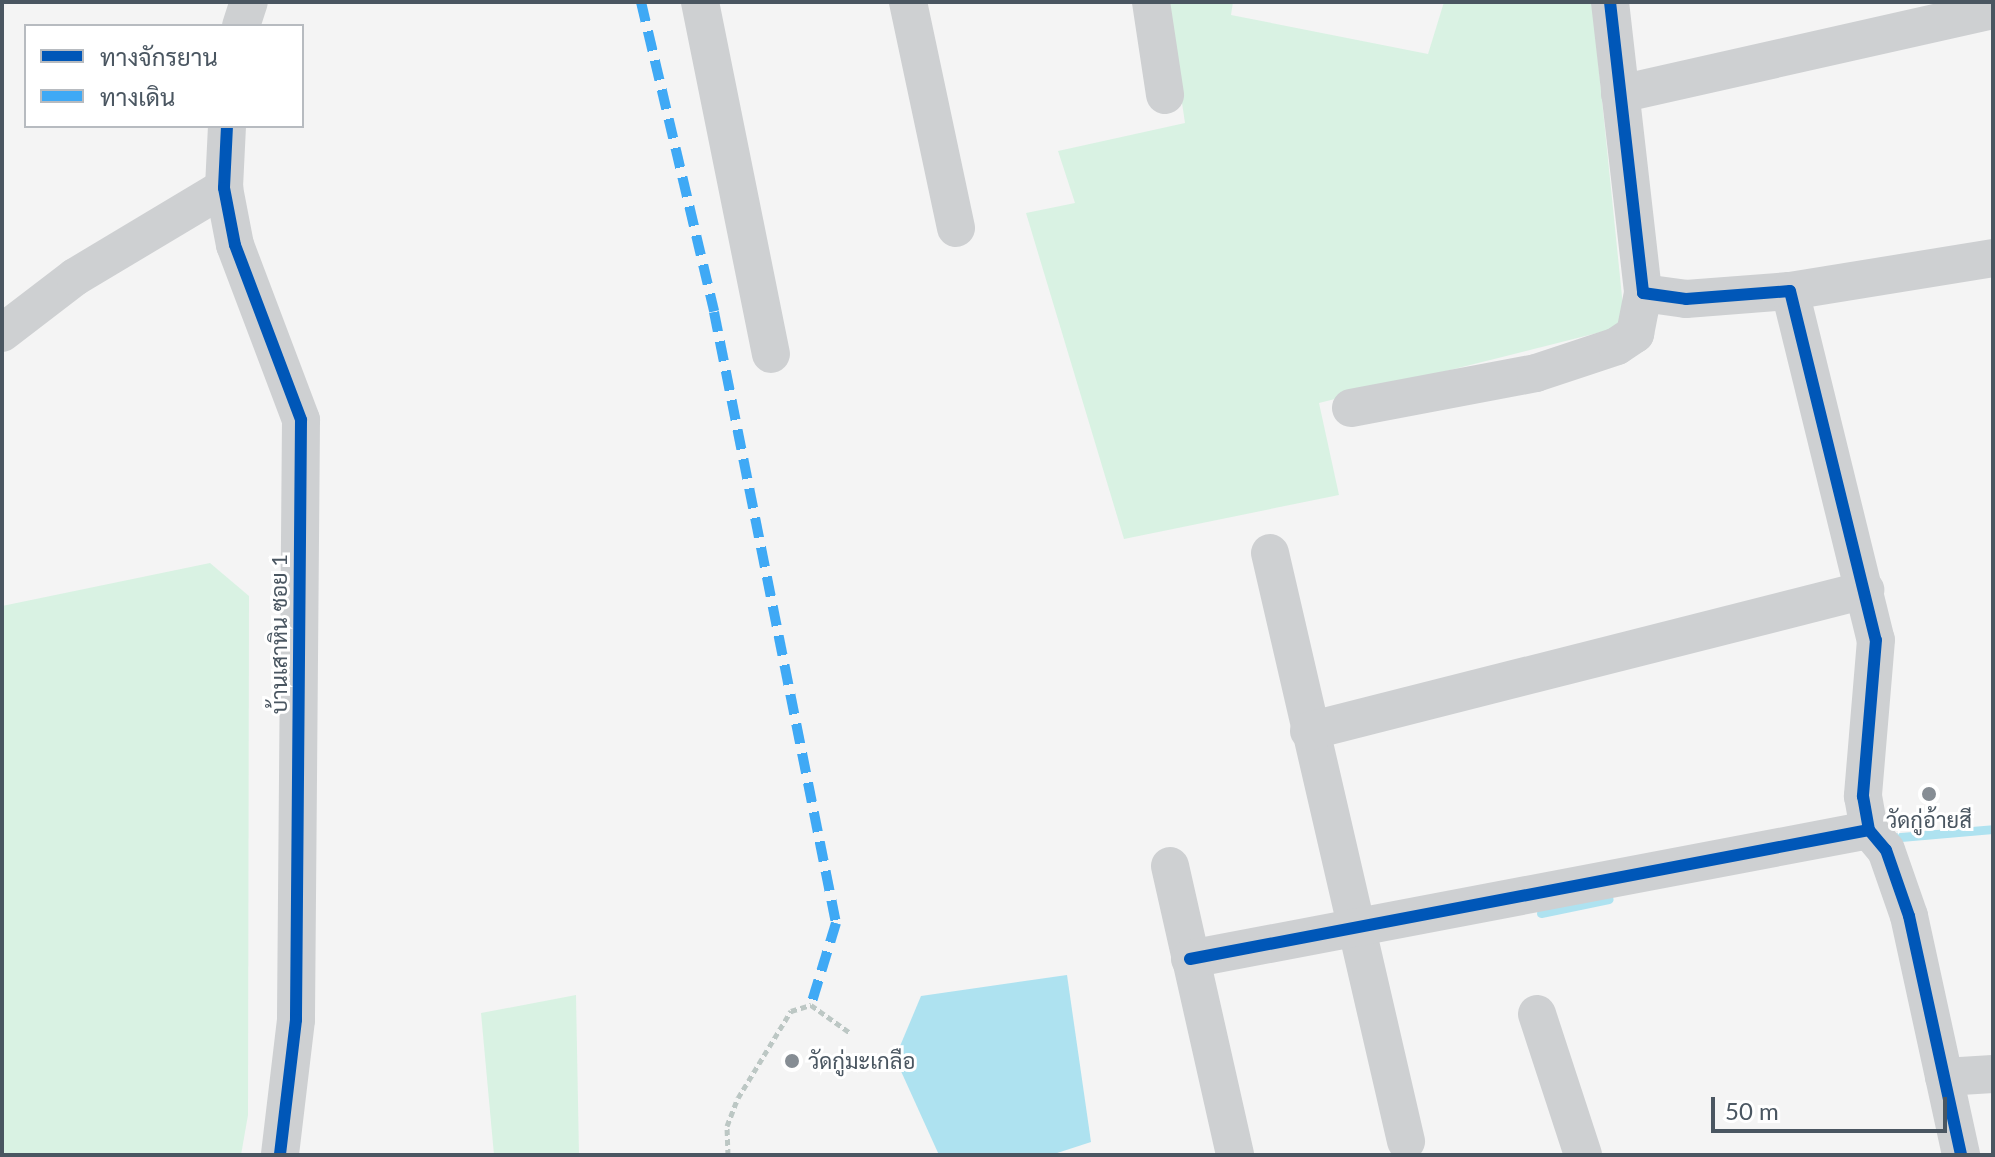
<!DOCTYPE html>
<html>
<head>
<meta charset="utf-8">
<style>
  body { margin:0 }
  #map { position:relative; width:1995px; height:1157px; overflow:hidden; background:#f4f4f4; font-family:Lato,Sarabun,sans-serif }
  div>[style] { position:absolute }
  .green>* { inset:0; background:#d9f2e3 }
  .water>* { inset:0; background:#aee2f0 }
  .stream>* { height:9px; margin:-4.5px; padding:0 4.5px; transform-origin:4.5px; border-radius:4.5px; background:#aee2f0 }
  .path>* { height:5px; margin-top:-2.5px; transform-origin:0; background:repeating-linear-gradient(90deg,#bcc7c4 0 6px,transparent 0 10px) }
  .minor>* { height:38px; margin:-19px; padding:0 19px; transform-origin:19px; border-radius:19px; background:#ced0d2 }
  .quiet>* { height:10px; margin-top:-5px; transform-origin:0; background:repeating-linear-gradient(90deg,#3fa9f5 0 20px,transparent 0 30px) }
  .cycleway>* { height:12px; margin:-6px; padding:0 6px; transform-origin:6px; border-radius:6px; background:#0057b8 }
  .dots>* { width:22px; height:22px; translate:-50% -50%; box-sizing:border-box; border:4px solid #fff; border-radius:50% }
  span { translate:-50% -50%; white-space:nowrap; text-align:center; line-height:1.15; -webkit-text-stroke:6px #fff; paint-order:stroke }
  .street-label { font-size:22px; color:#4a5661 }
  .poi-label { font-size:22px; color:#4a5661 }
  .left { translate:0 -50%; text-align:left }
  .frame { position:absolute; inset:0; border:4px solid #4a5661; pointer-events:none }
  .legend { position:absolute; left:24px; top:24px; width:280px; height:104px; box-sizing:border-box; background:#fff; border:2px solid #b7bbc0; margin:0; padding:10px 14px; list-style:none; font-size:24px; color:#4a5661 }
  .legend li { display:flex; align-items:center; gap:16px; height:40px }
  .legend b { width:40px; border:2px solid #b7bbc0 }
  .scale { position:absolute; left:1711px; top:1097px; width:236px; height:36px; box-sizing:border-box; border:4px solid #4a5661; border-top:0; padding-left:10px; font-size:24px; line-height:28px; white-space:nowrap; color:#4a5661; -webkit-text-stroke:6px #fff; paint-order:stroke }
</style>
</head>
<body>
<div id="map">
  <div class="green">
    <div style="clip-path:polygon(1167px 2px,1233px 2px,1231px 15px,1428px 54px,1444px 2px,1592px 2px,1625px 326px,1319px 403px,1339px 495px,1124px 539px,1026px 213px,1075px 203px,1058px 151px,1185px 123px)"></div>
    <div style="clip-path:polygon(210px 563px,249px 596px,248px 1115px,241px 1155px,2px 1155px,2px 606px)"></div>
    <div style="clip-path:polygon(576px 995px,579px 1155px,494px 1155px,481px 1013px)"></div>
  </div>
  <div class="water">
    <div style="clip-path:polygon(1067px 975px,1091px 1142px,1051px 1155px,939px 1155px,895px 1058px,921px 996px)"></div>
  </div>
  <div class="stream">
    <div style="left:1889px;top:838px;width:104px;rotate:-4.9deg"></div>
    <div style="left:1541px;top:913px;width:69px;rotate:-11.6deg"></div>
  </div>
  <div class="path">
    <div style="left:728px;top:1155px;width:29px;rotate:-92deg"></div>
    <div style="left:727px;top:1126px;width:30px;rotate:-69deg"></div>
    <div style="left:738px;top:1098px;width:102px;rotate:-58.7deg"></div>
    <div style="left:791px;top:1011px;width:21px;rotate:-17deg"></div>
    <div style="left:811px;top:1005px;width:47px;rotate:35.4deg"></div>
  </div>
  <div class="minor">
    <div style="left:700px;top:2px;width:359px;rotate:78.6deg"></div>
    <div style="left:908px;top:2px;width:231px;rotate:78deg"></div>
    <div style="left:1151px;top:2px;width:94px;rotate:81.4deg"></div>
    <div style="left:1610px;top:2px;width:293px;rotate:83.5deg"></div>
    <div style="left:1643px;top:293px;width:43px;rotate:7.9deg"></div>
    <div style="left:1686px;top:299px;width:104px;rotate:-4.4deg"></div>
    <div style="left:1790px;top:291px;width:359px;rotate:76.2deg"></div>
    <div style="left:1876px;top:640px;width:157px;rotate:94.8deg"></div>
    <div style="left:1863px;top:796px;width:35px;rotate:80deg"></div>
    <div style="left:1869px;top:830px;width:26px;rotate:50deg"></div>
    <div style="left:1886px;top:850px;width:70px;rotate:70.8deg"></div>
    <div style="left:1909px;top:916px;width:245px;rotate:77.7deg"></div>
    <div style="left:241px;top:26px;width:25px;rotate:-72deg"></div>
    <div style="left:1620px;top:94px;width:382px;rotate:-12.7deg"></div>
    <div style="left:227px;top:126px;width:62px;rotate:92.8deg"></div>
    <div style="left:224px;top:188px;width:58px;rotate:79.1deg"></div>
    <div style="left:235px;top:245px;width:187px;rotate:69.3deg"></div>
    <div style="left:301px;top:420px;width:600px;rotate:90.48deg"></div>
    <div style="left:296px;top:1020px;width:136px;rotate:96.8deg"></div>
    <div style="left:1790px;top:291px;width:206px;rotate:-9.2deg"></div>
    <div style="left:2px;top:333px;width:92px;rotate:-37.5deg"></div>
    <div style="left:75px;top:277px;width:174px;rotate:-30.9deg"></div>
    <div style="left:1351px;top:408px;width:188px;rotate:-10.7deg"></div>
    <div style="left:1536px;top:373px;width:85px;rotate:-18.4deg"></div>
    <div style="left:1617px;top:346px;width:22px;rotate:-34deg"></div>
    <div style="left:1635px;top:334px;width:42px;rotate:-79deg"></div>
    <div style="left:1270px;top:553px;width:604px;rotate:76.98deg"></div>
    <div style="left:1309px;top:731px;width:574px;rotate:-14.23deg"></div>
    <div style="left:1170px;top:866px;width:296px;rotate:77.3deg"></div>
    <div style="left:1190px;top:959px;width:691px;rotate:-10.76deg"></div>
    <div style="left:1537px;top:1014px;width:148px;rotate:71.9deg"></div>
    <div style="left:1944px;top:1077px;width:49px;rotate:-3.5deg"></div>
  </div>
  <div class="quiet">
    <div style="left:641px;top:2px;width:318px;rotate:76.7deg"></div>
    <div style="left:714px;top:312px;width:623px;rotate:78.71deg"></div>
    <div style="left:836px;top:923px;width:86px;rotate:107deg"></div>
  </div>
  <div class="cycleway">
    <div style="left:1610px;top:2px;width:293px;rotate:83.5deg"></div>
    <div style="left:1643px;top:293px;width:43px;rotate:7.9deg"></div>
    <div style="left:1686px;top:299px;width:104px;rotate:-4.4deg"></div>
    <div style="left:1790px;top:291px;width:359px;rotate:76.2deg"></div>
    <div style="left:1876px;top:640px;width:157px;rotate:94.8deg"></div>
    <div style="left:1863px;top:796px;width:35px;rotate:80deg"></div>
    <div style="left:1869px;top:830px;width:26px;rotate:50deg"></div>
    <div style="left:1886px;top:850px;width:70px;rotate:70.8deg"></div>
    <div style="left:1909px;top:916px;width:245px;rotate:77.7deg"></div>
    <div style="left:227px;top:126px;width:62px;rotate:92.8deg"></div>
    <div style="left:224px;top:188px;width:58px;rotate:79.1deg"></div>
    <div style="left:235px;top:245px;width:187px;rotate:69.3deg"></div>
    <div style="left:301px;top:420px;width:600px;rotate:90.48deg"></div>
    <div style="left:296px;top:1020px;width:136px;rotate:96.8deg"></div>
    <div style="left:1190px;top:959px;width:691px;rotate:-10.76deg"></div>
  </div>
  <div class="dots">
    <div style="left:1929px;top:794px;background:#868d94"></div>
    <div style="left:792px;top:1061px;background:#868d94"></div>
  </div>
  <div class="street-label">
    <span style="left:279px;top:634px;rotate:-90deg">บ้านเสาหิน ซอย 1</span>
  </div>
  <div class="poi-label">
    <span style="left:1929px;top:820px">วัดกู่อ้ายสี</span>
    <span class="left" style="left:808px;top:1061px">วัดกู่มะเกลือ</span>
  </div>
  <div class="frame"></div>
  <ul class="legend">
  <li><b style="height:10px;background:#0057b8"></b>ทางจักรยาน</li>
  <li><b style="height:10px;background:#3fa9f5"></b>ทางเดิน</li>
  </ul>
  <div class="scale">50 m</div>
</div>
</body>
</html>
